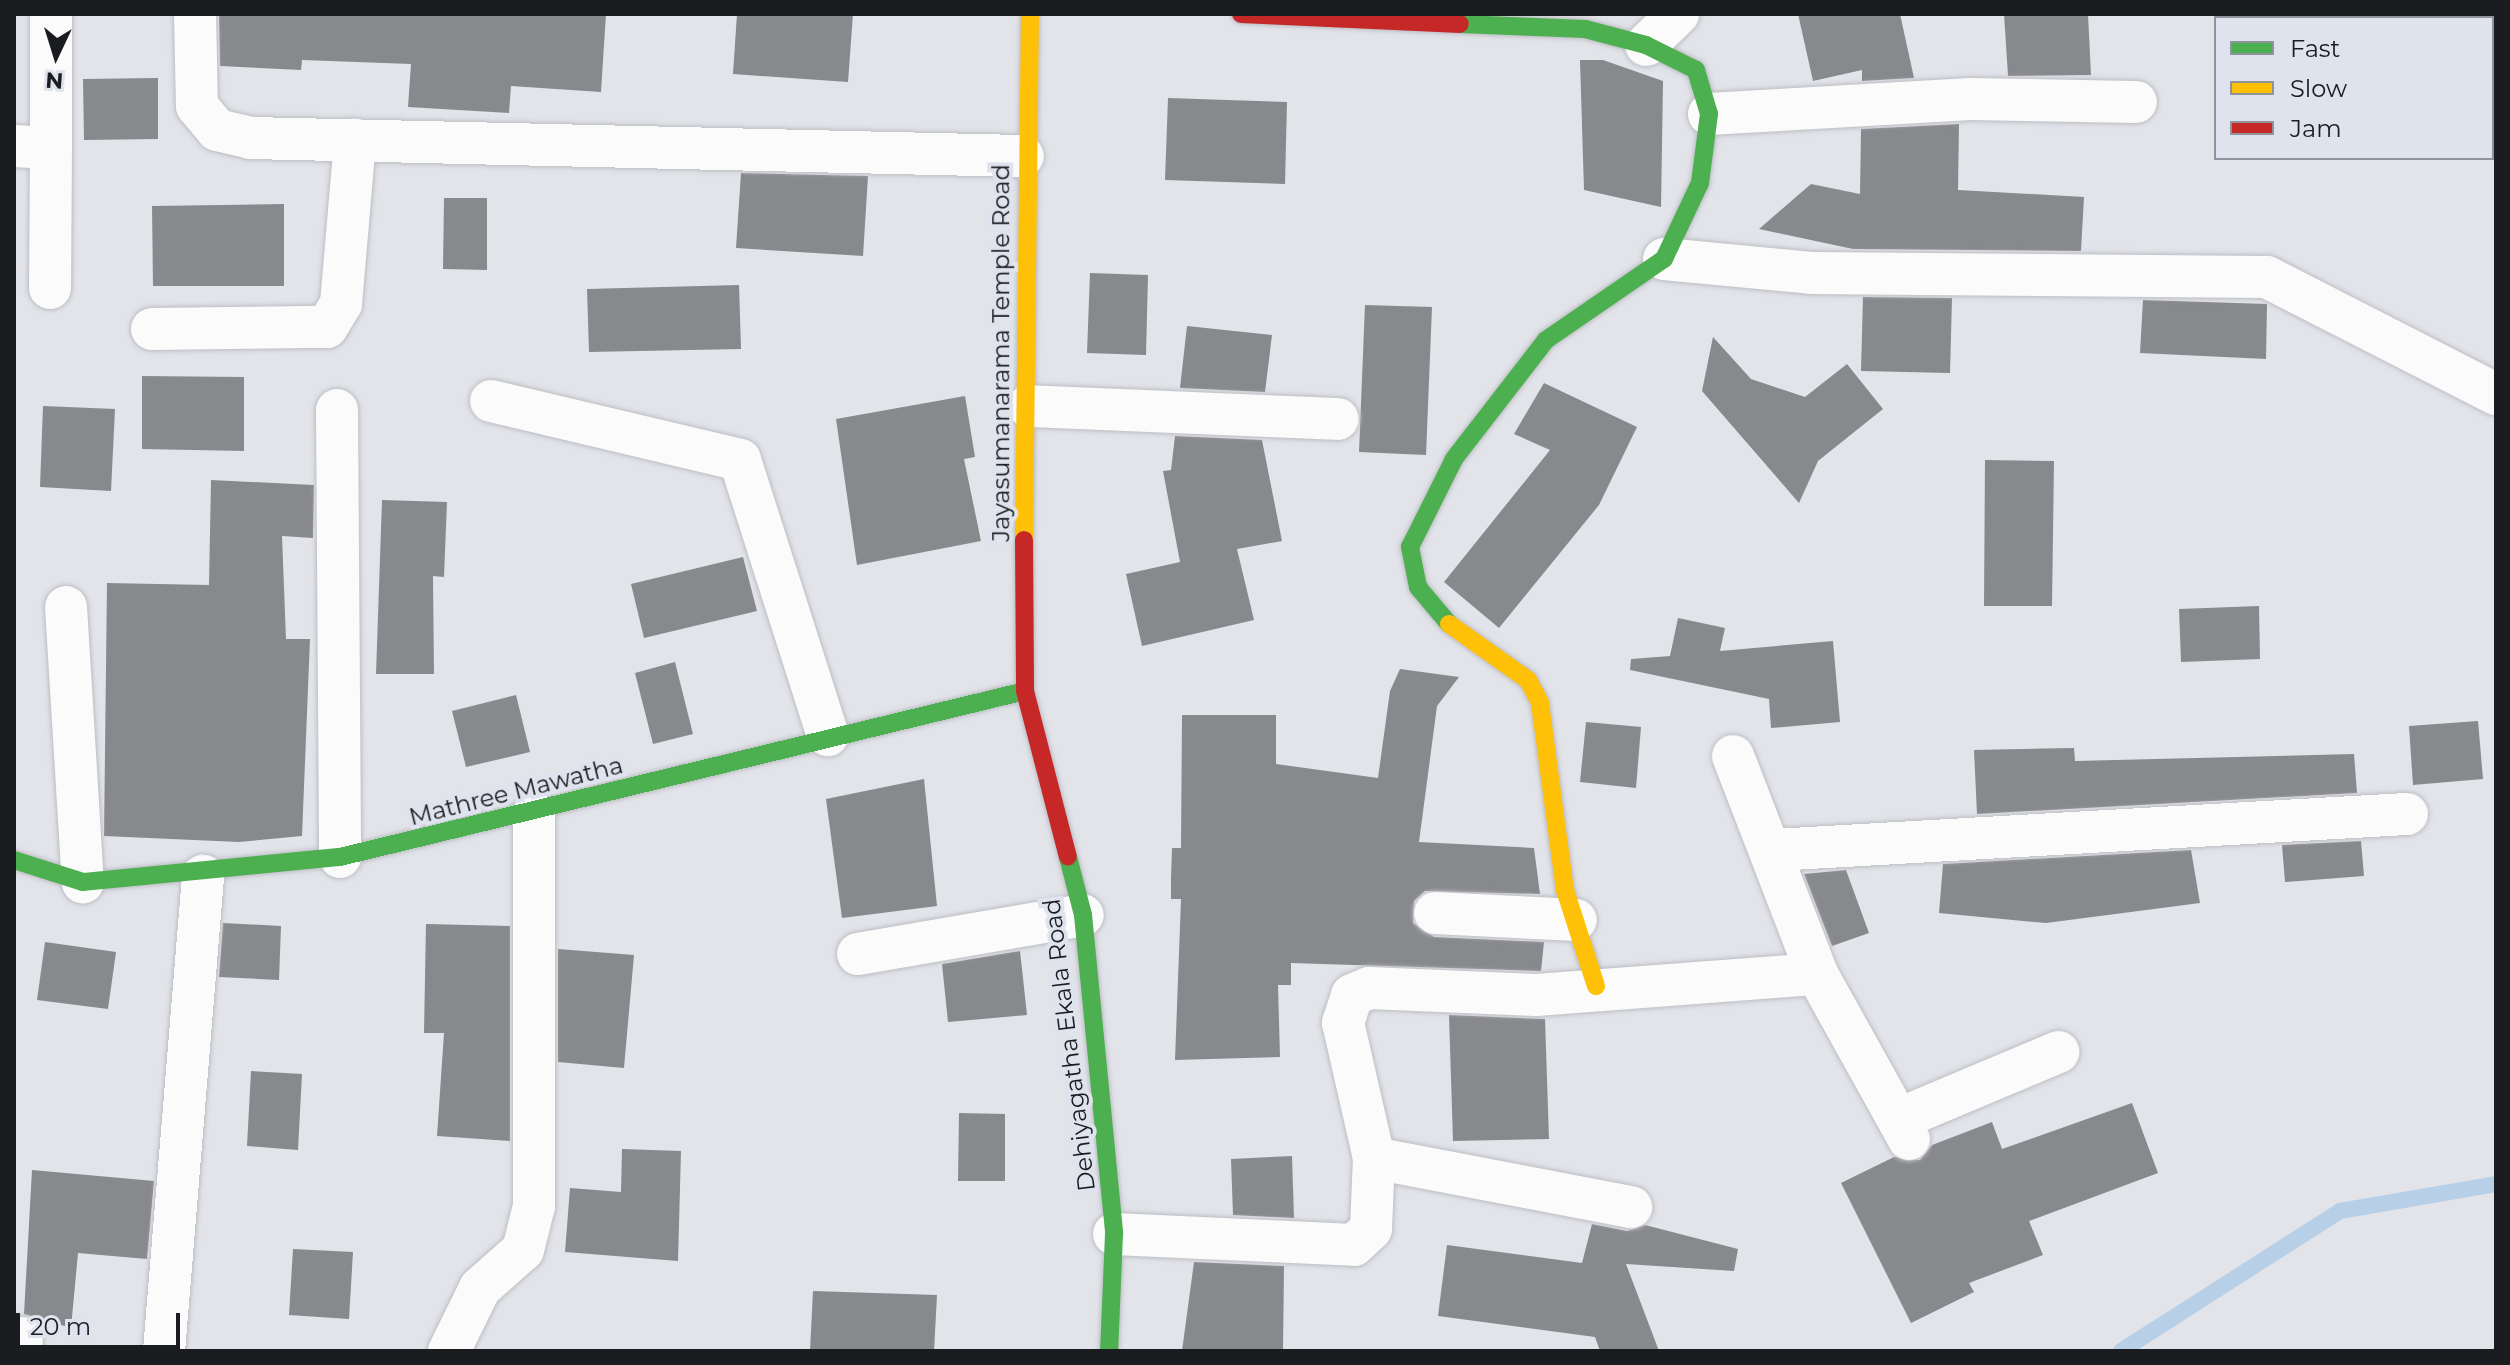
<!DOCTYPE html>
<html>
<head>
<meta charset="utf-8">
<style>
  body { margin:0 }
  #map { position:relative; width:2510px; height:1365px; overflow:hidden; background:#e2e4ea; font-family:Montserrat,sans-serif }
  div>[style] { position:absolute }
  .stream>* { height:16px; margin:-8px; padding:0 8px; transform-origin:8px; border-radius:8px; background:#b7d0e7 }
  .building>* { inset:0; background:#88898d }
  .roads { filter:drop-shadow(0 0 2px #bdbec3) drop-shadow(0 0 2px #bdbec3) }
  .street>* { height:42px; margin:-21px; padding:0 21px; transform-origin:21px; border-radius:21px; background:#fbfbfc }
  .fast>* { height:18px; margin:-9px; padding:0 9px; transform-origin:9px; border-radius:9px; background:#4caf50 }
  .slow>* { height:18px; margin:-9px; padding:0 9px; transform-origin:9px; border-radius:9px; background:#ffc107 }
  .jam>* { height:18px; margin:-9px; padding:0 9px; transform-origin:9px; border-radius:9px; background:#c62828 }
  span { translate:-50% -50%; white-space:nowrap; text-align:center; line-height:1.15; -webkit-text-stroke:8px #dfe3ed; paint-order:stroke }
  .street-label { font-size:24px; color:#1a1c1f }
  .frame { position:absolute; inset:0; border:16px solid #1a1c1f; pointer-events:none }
  .legend { position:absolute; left:2214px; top:16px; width:280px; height:144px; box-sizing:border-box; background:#dfe3ed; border:2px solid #90939b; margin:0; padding:10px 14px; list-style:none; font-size:24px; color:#1a1c1f }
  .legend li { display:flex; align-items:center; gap:16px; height:40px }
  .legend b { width:40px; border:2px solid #90939b }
  .north { position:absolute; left:16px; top:16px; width:80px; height:80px; -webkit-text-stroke:6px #dfe3ed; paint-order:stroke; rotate:184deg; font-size:22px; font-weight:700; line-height:32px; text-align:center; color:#1a1c1f }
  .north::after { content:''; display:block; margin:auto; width:28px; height:36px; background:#1a1c1f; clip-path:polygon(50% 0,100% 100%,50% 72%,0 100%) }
  .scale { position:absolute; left:16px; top:1313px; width:164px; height:36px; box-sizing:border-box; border:4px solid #1a1c1f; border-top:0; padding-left:10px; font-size:24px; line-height:28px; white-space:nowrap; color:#1a1c1f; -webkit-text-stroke:6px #dfe3ed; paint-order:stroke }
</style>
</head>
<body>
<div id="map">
  <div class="stream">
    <div style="left:2121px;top:1351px;width:260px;rotate:-32.6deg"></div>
    <div style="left:2340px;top:1211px;width:158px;rotate:-9.8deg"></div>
  </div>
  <div class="building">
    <div style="clip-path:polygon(219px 14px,606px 14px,601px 92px,511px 86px,509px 113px,408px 107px,411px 64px,302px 60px,301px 70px,220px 66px)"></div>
    <div style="clip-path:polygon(737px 14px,853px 14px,848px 82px,733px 74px)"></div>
    <div style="clip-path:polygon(1798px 14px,1900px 14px,1914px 78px,1862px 81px,1862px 70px,1813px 81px)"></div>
    <div style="clip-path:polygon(2004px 14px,2088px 14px,2091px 75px,2008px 76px)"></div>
    <div style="clip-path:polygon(1580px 60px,1603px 60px,1663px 81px,1661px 207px,1584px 190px)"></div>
    <div style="clip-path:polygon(158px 78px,158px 139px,84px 140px,83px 79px)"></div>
    <div style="clip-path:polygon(1168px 98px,1287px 102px,1285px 184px,1165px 180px)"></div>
    <div style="clip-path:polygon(1959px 124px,1958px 190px,2084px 197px,2081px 251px,1853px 249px,1759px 229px,1811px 184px,1860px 194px,1861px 129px)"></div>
    <div style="clip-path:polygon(741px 173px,868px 176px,863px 256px,736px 248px)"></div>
    <div style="clip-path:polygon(444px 198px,487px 198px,487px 270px,443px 269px)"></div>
    <div style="clip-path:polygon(284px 204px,284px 286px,153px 286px,152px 206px)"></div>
    <div style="clip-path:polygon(1090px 273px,1148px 275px,1146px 355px,1087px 353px)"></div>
    <div style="clip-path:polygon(739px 285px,741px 349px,589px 352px,587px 289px)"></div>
    <div style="clip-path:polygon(1863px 297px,1952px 298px,1950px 373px,1861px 371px)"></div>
    <div style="clip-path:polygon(2143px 300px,2267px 304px,2266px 359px,2140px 353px)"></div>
    <div style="clip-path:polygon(1365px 305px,1432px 307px,1426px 455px,1359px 452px)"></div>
    <div style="clip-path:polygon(1187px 326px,1272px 335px,1265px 392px,1180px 388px)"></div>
    <div style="clip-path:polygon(1713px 337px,1751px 379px,1805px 397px,1847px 364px,1883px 409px,1818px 461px,1799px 503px,1702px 391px)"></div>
    <div style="clip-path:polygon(142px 376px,244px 377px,244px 451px,142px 449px)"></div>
    <div style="clip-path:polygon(1544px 383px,1637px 427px,1599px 505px,1499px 628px,1444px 582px,1550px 450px,1514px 434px)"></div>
    <div style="clip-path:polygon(965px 396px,975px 457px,964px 459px,981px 541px,857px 565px,836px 419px)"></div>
    <div style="clip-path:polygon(43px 406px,115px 409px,111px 491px,40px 487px)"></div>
    <div style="clip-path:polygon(1175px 436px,1262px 440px,1282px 541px,1237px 549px,1254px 620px,1142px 646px,1126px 574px,1180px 562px,1163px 471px,1171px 470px)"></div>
    <div style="clip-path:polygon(1985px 460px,2054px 461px,2052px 606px,1984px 606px)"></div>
    <div style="clip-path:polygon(211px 480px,314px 485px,313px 538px,282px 536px,286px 639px,310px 639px,302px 836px,239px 842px,104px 836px,107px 583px,209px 585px)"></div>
    <div style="clip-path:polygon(382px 500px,447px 502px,444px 577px,433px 576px,434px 674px,376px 674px)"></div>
    <div style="clip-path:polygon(743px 557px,757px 611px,644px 638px,631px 584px)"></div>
    <div style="clip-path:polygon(2259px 606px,2260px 659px,2181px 662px,2179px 609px)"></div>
    <div style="clip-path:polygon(1678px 618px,1725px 628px,1720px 651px,1833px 641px,1840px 722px,1771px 728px,1769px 699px,1630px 670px,1631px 659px,1670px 656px)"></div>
    <div style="clip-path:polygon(675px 662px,693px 734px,653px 744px,635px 673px)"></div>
    <div style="clip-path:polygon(1400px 669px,1459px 677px,1437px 706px,1419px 842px,1534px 848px,1540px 894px,1425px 891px,1414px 901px,1413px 923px,1434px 937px,1544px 942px,1541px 971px,1291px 963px,1291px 985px,1278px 985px,1280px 1057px,1175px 1060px,1181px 899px,1171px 899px,1171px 878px,1172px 848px,1181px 848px,1182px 715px,1276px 715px,1276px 764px,1378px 778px,1390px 691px)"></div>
    <div style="clip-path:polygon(516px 695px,530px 752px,466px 767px,452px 711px)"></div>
    <div style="clip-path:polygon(2478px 721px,2483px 779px,2413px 785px,2409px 726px)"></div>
    <div style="clip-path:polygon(1586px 722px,1641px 727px,1636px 788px,1580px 782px)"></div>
    <div style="clip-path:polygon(2074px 748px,2075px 761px,2354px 754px,2357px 793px,1977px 814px,1974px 750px)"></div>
    <div style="clip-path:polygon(924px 779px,937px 906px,842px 918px,826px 799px)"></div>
    <div style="clip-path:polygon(2361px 841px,2364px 876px,2285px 882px,2282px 845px)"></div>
    <div style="clip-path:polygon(2191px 850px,2200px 903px,2046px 923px,1939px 913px,1943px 864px)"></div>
    <div style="clip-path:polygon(1846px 870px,1869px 933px,1832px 946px,1804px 874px)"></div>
    <div style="clip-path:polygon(223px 923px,281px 926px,279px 980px,219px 977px)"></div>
    <div style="clip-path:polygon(426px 924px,510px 926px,510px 1141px,437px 1136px,444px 1033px,424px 1033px)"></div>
    <div style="clip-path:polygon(45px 942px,116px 952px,108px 1009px,37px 1000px)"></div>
    <div style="clip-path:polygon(558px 949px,634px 955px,624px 1068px,558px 1062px)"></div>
    <div style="clip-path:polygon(1020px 951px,1027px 1015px,948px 1022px,942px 964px)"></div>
    <div style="clip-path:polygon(1449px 1015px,1545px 1019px,1549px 1139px,1453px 1141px)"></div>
    <div style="clip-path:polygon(251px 1071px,302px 1074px,298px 1150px,247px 1146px)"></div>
    <div style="clip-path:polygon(2132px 1103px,2158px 1173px,2029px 1221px,2043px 1255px,1969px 1283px,1974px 1292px,1911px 1323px,1841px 1183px,1894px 1157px,1920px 1160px,1932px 1145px,1992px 1122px,2002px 1149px)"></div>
    <div style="clip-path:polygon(959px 1113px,1005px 1114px,1005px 1181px,958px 1181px)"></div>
    <div style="clip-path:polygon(622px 1149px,681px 1151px,678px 1261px,565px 1252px,570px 1188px,621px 1192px)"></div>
    <div style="clip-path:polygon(1292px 1156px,1294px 1218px,1233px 1215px,1231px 1159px)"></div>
    <div style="clip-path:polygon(32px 1170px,154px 1181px,147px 1259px,78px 1253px,71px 1328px,24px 1314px)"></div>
    <div style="clip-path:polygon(1592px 1224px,1627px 1231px,1645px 1225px,1738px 1249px,1734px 1271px,1626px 1264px,1659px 1351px,1600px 1351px,1595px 1337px,1438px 1316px,1447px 1245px,1582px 1263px)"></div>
    <div style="clip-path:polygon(293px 1249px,353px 1252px,349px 1319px,289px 1315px)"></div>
    <div style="clip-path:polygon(1194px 1262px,1284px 1266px,1283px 1351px,1182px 1351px)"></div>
    <div style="clip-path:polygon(813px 1291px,937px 1295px,934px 1351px,810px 1351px)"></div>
  </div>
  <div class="roads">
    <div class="street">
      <div style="left:51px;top:14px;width:134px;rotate:90deg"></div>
      <div style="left:195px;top:14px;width:92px;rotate:88.8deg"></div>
      <div style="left:197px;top:106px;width:31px;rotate:50deg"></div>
      <div style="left:217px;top:130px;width:35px;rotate:13deg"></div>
      <div style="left:251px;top:138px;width:772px;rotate:1.34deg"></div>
      <div style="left:1646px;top:45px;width:45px;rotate:-44.1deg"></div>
      <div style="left:1709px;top:114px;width:262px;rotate:-3.3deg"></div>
      <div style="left:1971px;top:99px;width:165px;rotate:1deg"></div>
      <div style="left:14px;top:146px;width:37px;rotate:3deg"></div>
      <div style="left:51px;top:148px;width:140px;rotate:90.4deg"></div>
      <div style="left:1664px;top:259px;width:148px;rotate:5.4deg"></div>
      <div style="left:1811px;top:273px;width:456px;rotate:0.5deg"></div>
      <div style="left:2267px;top:277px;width:257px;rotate:27.1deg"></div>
      <div style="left:152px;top:329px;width:175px;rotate:-0.7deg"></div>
      <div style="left:327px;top:327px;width:27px;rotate:-59deg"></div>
      <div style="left:341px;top:304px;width:165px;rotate:-85.1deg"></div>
      <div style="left:491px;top:401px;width:256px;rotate:13.3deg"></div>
      <div style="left:740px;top:460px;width:289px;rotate:72.3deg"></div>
      <div style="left:1028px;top:406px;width:310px;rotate:2.4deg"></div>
      <div style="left:337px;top:410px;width:447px;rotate:89.6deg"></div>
      <div style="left:66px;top:607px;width:276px;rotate:86.5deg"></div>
      <div style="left:1733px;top:756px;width:234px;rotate:68.9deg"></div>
      <div style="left:1774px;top:850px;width:634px;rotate:-3.26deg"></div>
      <div style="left:1435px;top:913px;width:141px;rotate:2.8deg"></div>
      <div style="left:858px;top:954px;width:228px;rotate:-9.8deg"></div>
      <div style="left:1899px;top:1119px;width:173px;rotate:-22.8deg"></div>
      <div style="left:1374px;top:1158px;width:262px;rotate:10.8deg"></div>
      <div style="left:1114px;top:1234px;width:240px;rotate:2.6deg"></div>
      <div style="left:1354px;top:1245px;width:23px;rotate:-43deg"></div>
      <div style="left:1371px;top:1229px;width:71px;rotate:-87.6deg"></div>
      <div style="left:1374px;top:1158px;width:139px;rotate:-102.9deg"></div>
      <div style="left:1343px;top:1023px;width:29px;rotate:-72deg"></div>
      <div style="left:1352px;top:995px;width:18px;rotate:-22deg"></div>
      <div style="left:1369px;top:988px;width:167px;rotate:2.4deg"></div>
      <div style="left:1536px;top:995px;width:282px;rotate:-4.3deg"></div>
      <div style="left:1817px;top:974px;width:189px;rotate:60.9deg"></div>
      <div style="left:21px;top:1351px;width:13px;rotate:-86deg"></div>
      <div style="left:164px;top:1351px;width:477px;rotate:-85.3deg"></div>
      <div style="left:449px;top:1351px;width:70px;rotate:-63.8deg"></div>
      <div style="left:480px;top:1288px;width:57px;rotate:-41.5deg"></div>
      <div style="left:523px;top:1250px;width:45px;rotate:-76deg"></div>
      <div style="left:534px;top:1206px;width:393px;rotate:-90deg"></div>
    </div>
    <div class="fast">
      <div style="left:1449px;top:624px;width:48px;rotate:-130deg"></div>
      <div style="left:1418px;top:587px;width:41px;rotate:-101.3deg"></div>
      <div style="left:1410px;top:547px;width:98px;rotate:-63.4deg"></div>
      <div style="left:1454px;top:459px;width:150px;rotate:-52.3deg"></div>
      <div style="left:1546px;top:340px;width:143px;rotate:-34.5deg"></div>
      <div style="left:1664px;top:259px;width:84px;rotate:-64.7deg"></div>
      <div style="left:1700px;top:183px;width:70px;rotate:-82.6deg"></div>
      <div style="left:1709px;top:114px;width:46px;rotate:-106.5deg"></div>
      <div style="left:1696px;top:70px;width:56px;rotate:-153.4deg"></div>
      <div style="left:1646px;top:45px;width:63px;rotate:-165.3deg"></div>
      <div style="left:1585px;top:29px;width:125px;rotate:-177.7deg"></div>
      <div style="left:1068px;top:857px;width:60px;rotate:75.5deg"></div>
      <div style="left:1083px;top:915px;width:321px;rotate:84.4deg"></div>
      <div style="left:1114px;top:1234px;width:117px;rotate:92.4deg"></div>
      <div style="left:14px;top:860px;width:72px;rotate:17.7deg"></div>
      <div style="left:83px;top:882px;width:258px;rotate:-5.6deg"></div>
      <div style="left:340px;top:857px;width:705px;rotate:-13.62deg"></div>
    </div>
    <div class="slow">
      <div style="left:1024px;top:540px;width:526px;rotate:-89.35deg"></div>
      <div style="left:1449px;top:624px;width:97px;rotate:35.3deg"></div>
      <div style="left:1528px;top:680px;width:26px;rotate:62deg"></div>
      <div style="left:1540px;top:703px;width:189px;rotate:82.4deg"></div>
      <div style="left:1565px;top:890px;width:101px;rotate:72.1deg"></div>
    </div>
    <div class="jam">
      <div style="left:1241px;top:14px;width:219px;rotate:2.6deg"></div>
      <div style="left:1024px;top:540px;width:151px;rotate:89.6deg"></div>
      <div style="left:1025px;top:691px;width:171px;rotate:75.5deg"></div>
    </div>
  </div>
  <div class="street-label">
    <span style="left:1001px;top:353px;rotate:-90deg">Jayasumanarama Temple Road</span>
    <span style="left:516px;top:791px;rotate:-14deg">Mathree Mawatha</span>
    <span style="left:1069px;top:1045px;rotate:-97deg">Dehiyagatha Ekala Road</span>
  </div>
  <div class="frame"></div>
  <ul class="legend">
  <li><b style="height:10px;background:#4caf50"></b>Fast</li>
  <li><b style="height:10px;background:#ffc107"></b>Slow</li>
  <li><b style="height:10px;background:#c62828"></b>Jam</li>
  </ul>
  <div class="north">N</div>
  <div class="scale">20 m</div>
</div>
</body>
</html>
